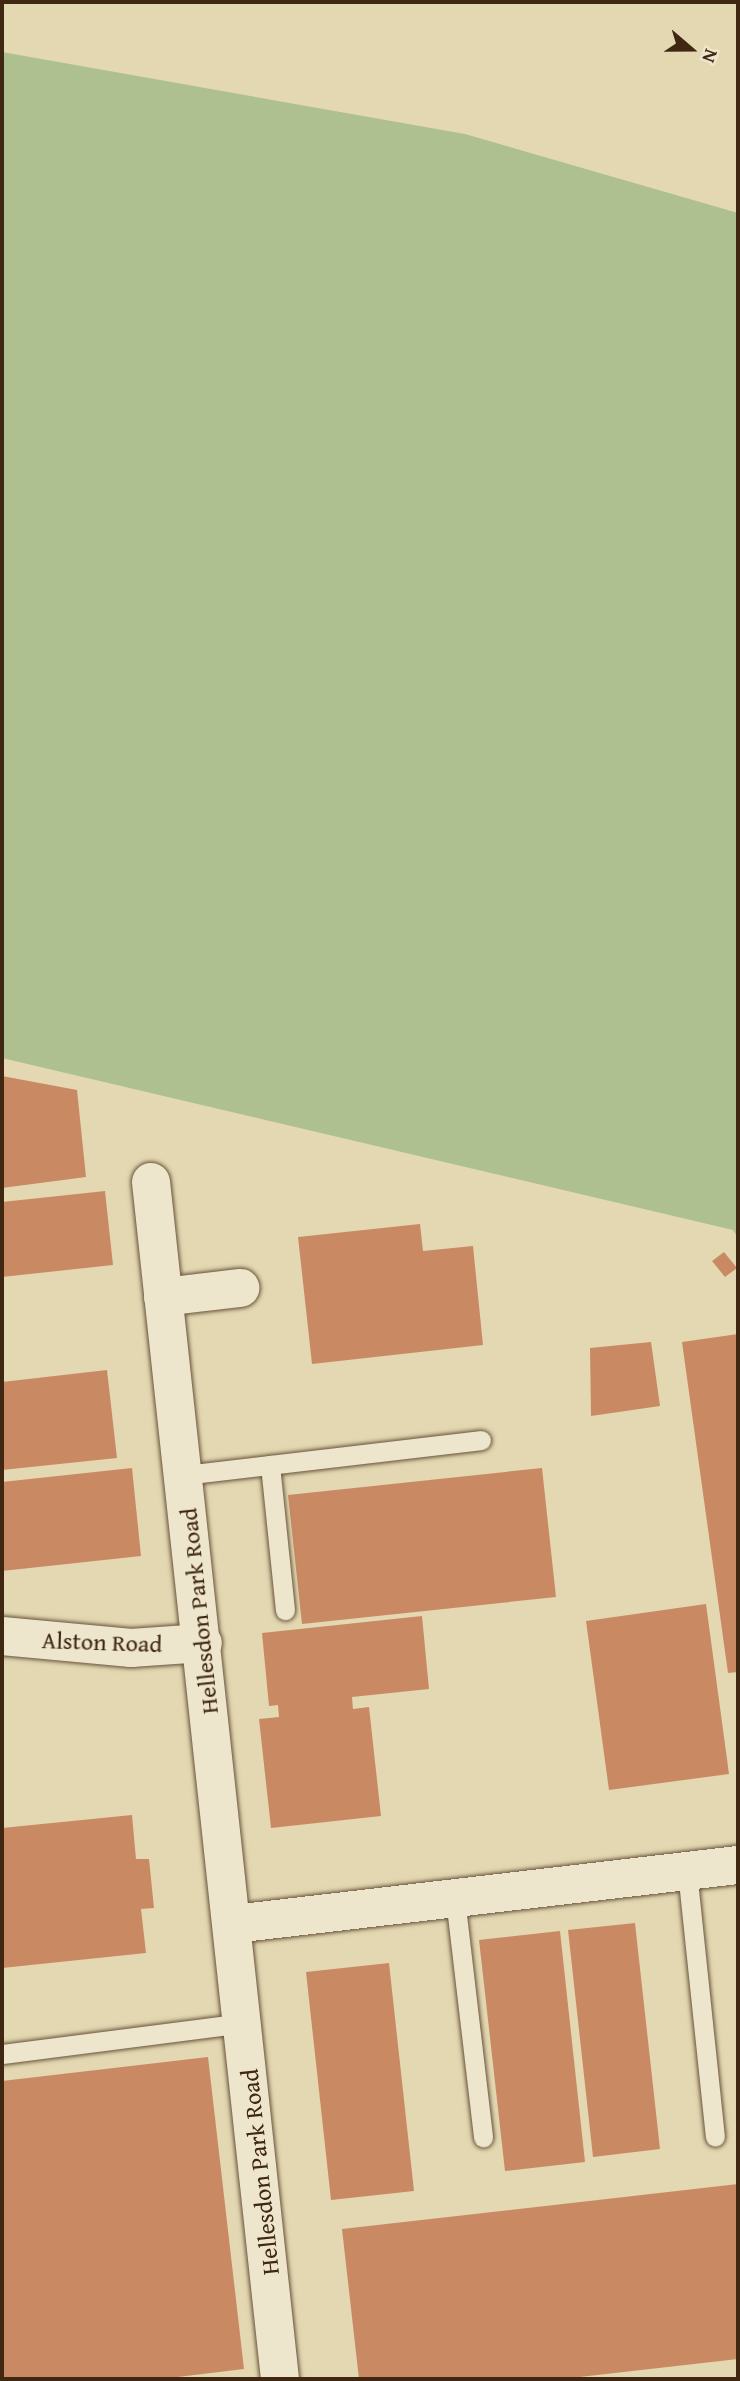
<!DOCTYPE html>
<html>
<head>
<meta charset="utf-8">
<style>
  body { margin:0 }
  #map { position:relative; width:740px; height:2381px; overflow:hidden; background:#e3d8b2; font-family:"Gentium Book Plus",serif }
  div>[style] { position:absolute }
  .green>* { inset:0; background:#aec090 }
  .building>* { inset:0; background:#c98a63 }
  .roads { filter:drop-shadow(0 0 2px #69533a) drop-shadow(0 0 2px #69533a) }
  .lane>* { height:19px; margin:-9.5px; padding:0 9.5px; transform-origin:9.5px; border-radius:9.5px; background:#ede6cd }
  .street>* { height:38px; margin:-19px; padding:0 19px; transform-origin:19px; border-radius:19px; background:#ede6cd }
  span { translate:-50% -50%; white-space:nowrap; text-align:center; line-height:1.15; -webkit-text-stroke:5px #ede6cd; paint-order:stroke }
  .street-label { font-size:24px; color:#402712 }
  .frame { position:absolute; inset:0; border:4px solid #402712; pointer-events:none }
  .north { position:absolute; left:656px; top:14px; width:70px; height:70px; -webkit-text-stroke:5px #ede6cd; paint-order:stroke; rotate:110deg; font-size:19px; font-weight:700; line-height:28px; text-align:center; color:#402712 }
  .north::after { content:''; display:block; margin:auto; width:24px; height:32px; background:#402712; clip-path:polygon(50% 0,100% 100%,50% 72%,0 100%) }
</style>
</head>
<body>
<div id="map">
  <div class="green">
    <div style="clip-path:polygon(2px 52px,465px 134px,738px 213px,738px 1238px,733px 1230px,2px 1058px)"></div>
  </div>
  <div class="building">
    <div style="clip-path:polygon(2px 1076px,77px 1090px,86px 1177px,2px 1188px)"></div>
    <div style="clip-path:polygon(105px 1191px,113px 1265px,2px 1277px,2px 1202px)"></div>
    <div style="clip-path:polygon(420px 1224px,423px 1251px,473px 1246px,483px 1345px,312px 1364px,298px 1237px)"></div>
    <div style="clip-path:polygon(724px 1252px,737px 1268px,725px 1277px,712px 1261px)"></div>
    <div style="clip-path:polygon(738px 1334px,738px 1672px,728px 1673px,682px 1342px)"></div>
    <div style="clip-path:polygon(651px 1342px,660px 1406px,591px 1416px,590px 1348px)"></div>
    <div style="clip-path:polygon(107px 1370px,117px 1458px,2px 1470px,2px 1382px)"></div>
    <div style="clip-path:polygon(132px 1468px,141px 1556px,2px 1571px,2px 1482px)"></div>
    <div style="clip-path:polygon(542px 1468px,556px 1597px,302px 1624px,288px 1495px)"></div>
    <div style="clip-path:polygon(706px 1604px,729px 1774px,609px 1790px,586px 1621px)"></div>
    <div style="clip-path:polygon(422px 1616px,429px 1689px,352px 1697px,353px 1709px,369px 1707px,381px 1816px,271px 1828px,259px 1719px,279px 1717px,278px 1705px,269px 1706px,262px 1633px)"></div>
    <div style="clip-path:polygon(132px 1815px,136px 1859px,149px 1859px,154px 1908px,141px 1909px,146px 1953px,2px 1968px,2px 1828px)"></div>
    <div style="clip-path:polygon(635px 1923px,660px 2149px,593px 2157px,568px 1930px)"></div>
    <div style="clip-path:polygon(560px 1931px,585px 2162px,505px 2171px,479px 1940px)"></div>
    <div style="clip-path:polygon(389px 1963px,414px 2191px,331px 2200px,306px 1972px)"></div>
    <div style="clip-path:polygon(208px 2057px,244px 2369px,161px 2379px,2px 2379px,2px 2081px)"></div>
    <div style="clip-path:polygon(738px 2184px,738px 2359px,562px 2379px,359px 2379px,342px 2229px)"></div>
  </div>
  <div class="roads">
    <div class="lane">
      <div style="left:270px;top:1465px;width:146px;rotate:84.1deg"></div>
      <div style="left:184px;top:1475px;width:299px;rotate:-6.7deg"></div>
      <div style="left:687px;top:1871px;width:267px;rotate:84deg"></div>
      <div style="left:455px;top:1898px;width:241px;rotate:83.3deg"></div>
      <div style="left:2px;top:2054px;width:244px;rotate:-7.3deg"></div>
    </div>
    <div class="street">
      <div style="left:151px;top:1182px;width:1204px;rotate:83.85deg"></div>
      <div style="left:163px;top:1297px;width:78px;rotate:-6.7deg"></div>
      <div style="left:2px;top:1636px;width:130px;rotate:5.3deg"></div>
      <div style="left:131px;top:1648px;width:72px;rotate:-4deg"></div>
      <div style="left:234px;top:1924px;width:507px;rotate:-6.68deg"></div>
    </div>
  </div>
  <div class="street-label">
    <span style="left:199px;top:1611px;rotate:-96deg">Hellesdon Park Road</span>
    <span style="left:102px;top:1642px;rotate:2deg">Alston Road</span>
    <span style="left:260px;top:2172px;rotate:-96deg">Hellesdon Park Road</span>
  </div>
  <div class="frame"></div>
  <div class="north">N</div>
</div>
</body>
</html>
